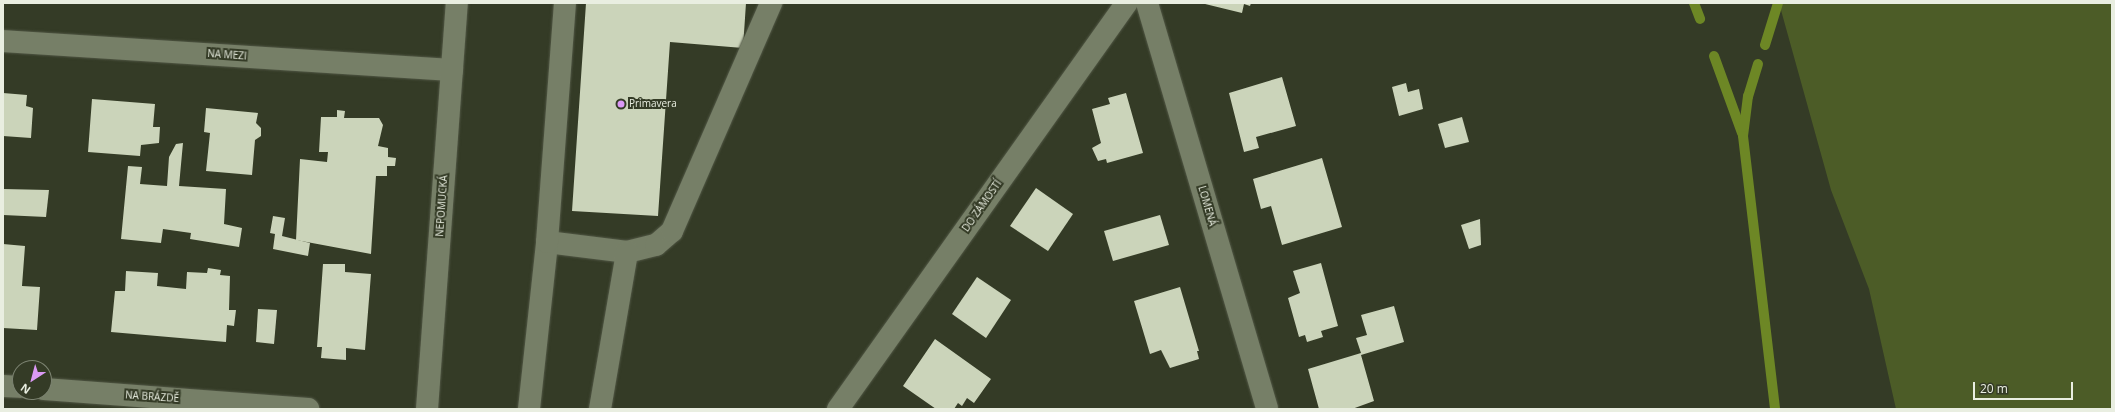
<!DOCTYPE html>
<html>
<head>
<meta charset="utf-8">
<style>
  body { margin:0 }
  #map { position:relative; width:2115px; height:412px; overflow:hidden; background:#343b26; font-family:"Open Sans",sans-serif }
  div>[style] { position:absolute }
  .green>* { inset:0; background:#4c5c27 }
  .stream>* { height:10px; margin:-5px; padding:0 5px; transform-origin:5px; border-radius:5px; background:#6d8725 }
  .building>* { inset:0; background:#cbd4ba }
  .roads { filter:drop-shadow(0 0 1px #515745) drop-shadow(0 0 1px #515745) }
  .minor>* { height:22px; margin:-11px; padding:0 11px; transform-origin:11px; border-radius:11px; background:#767f67 }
  .dots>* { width:11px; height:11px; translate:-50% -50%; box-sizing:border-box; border:2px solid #343b26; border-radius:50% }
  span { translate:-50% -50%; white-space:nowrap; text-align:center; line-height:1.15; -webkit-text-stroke:4px #343b26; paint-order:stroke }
  .street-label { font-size:10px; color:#e9eee1 }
  .poi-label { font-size:10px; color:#e9eee1 }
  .left { translate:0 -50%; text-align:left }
  .frame { position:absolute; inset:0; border:4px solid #e9eee1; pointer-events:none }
  .north { position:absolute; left:12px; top:360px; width:40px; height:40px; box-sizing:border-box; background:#343b26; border:1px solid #7c8371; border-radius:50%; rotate:216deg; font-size:11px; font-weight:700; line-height:16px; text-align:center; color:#e9eee1 }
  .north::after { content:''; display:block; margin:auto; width:14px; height:18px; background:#db99f5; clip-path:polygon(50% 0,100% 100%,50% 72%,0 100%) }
  .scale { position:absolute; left:1973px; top:382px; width:100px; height:18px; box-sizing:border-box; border:2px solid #e9eee1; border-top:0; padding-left:5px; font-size:12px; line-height:14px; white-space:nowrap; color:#e9eee1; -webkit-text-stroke:3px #343b26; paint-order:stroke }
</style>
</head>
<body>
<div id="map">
  <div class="green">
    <div style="clip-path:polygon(1779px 3px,2112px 3px,2112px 409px,1896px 409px,1869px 289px,1831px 190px)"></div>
  </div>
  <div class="stream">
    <div style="left:1694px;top:3px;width:17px;rotate:69deg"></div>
    <div style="left:1765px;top:45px;width:44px;rotate:-72.8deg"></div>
    <div style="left:1714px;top:56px;width:82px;rotate:70deg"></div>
    <div style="left:1758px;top:64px;width:34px;rotate:107deg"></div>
    <div style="left:1748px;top:96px;width:40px;rotate:97.1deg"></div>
    <div style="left:1743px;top:136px;width:275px;rotate:83.3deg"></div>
  </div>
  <div class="building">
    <div style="clip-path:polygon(586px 3px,746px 3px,743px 48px,670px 42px,658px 216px,572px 211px)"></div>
    <div style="clip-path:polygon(1201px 3px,1251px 3px,1250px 6px,1244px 4px,1242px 13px)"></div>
    <div style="clip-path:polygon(1282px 77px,1296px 126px,1256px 137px,1259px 148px,1244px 152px,1229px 93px)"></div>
    <div style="clip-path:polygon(1406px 83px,1408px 92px,1419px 89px,1423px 109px,1399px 116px,1392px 87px)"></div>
    <div style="clip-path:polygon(3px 93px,27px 95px,26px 106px,33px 108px,31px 138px,3px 136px)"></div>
    <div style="clip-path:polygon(1126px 93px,1143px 153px,1107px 163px,1106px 159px,1098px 161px,1092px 148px,1101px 143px,1092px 109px,1110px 104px,1108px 98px)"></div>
    <div style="clip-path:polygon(92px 99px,155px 104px,153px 127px,160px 127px,159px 143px,141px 145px,140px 156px,88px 152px)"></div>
    <div style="clip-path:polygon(206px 108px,258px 113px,256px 123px,261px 128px,261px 136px,255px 140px,252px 175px,206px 171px,210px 133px,204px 132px)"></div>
    <div style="clip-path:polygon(337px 110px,345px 111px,344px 118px,379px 118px,383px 125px,378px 146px,388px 148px,388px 157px,396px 158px,395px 166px,387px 166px,387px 176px,376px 176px,371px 254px,296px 240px,300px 159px,327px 162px,328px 152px,319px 152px,321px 117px,337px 117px)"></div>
    <div style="clip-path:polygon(1462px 117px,1469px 142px,1445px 148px,1438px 124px)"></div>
    <div style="clip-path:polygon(183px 143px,179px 186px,226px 189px,224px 224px,242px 228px,239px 247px,190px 239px,191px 233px,163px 229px,161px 243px,121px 239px,128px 166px,142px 167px,140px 184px,167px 186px,169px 157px,176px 144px)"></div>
    <div style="clip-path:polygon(1322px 158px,1342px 227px,1282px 245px,1271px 206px,1261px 209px,1253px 179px)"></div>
    <div style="clip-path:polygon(1036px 188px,1073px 214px,1048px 251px,1010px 226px)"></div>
    <div style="clip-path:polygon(3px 189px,49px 190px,46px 217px,3px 215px)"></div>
    <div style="clip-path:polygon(1160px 215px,1169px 245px,1113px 261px,1104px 231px)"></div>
    <div style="clip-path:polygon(273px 216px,285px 218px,282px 236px,310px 243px,308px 256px,273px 249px,275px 234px,270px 233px)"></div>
    <div style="clip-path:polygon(1480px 219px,1481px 245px,1469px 249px,1461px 225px)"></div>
    <div style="clip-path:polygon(3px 244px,25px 246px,22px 286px,40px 287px,37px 330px,3px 328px)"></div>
    <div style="clip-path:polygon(1321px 263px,1338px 326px,1321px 331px,1323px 337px,1307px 342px,1305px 335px,1299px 337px,1288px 298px,1300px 293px,1293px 271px)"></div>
    <div style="clip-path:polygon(323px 264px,345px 264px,345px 272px,371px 274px,365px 350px,346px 348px,346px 360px,321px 358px,322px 347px,317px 347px)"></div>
    <div style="clip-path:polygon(208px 268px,221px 270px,220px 275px,230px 276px,229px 310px,236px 310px,234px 326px,227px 325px,226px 342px,111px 332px,115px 291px,125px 291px,126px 271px,158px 273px,157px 286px,186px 289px,187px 272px,207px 273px)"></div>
    <div style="clip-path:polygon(977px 277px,1011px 300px,986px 338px,952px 314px)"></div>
    <div style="clip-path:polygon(1180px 287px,1199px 351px,1197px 351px,1199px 359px,1170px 368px,1161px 350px,1150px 354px,1134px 301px)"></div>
    <div style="clip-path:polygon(1394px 306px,1404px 342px,1361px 355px,1374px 401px,1352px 409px,1319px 409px,1308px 369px,1361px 353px,1356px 338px,1367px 335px,1361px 315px)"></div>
    <div style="clip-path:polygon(258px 309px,277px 310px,274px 344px,256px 342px)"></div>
    <div style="clip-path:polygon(935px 339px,991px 379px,974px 403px,967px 398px,962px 406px,958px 403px,954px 409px,936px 409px,903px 386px)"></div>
  </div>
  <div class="roads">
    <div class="minor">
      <div style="left:1147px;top:3px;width:423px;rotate:73.5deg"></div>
      <div style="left:3px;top:41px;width:450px;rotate:3.7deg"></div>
      <div style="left:547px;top:242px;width:81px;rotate:7.1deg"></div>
      <div style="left:627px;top:252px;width:30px;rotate:-14deg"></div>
      <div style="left:656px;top:245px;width:21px;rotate:-41deg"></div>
      <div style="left:672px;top:231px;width:249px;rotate:-66.5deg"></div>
      <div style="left:3px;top:386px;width:17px;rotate:3deg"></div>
      <div style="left:44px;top:389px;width:265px;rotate:4.3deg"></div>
      <div style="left:427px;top:409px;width:407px;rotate:-85.8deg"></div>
      <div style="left:529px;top:409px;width:168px;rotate:-83.8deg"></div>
      <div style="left:547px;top:242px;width:240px;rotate:-85.7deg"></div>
      <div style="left:600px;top:409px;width:159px;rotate:-80.2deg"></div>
      <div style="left:838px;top:409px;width:498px;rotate:-54.6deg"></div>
    </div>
  </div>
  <div class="dots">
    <div style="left:621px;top:104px;background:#db99f5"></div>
  </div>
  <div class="street-label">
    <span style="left:227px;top:55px;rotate:4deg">NA MEZI</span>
    <span style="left:442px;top:206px;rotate:-86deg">NEPOMUCKÁ</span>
    <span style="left:982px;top:206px;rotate:-55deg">DO ZÁMOSTÍ</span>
    <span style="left:1207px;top:206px;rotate:74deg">LOMENÁ</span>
    <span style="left:152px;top:397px;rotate:4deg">NA BRÁZDĚ</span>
  </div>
  <div class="poi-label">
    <span class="left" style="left:629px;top:104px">Primavera</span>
  </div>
  <div class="frame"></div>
  <div class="north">N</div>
  <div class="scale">20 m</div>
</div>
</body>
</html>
